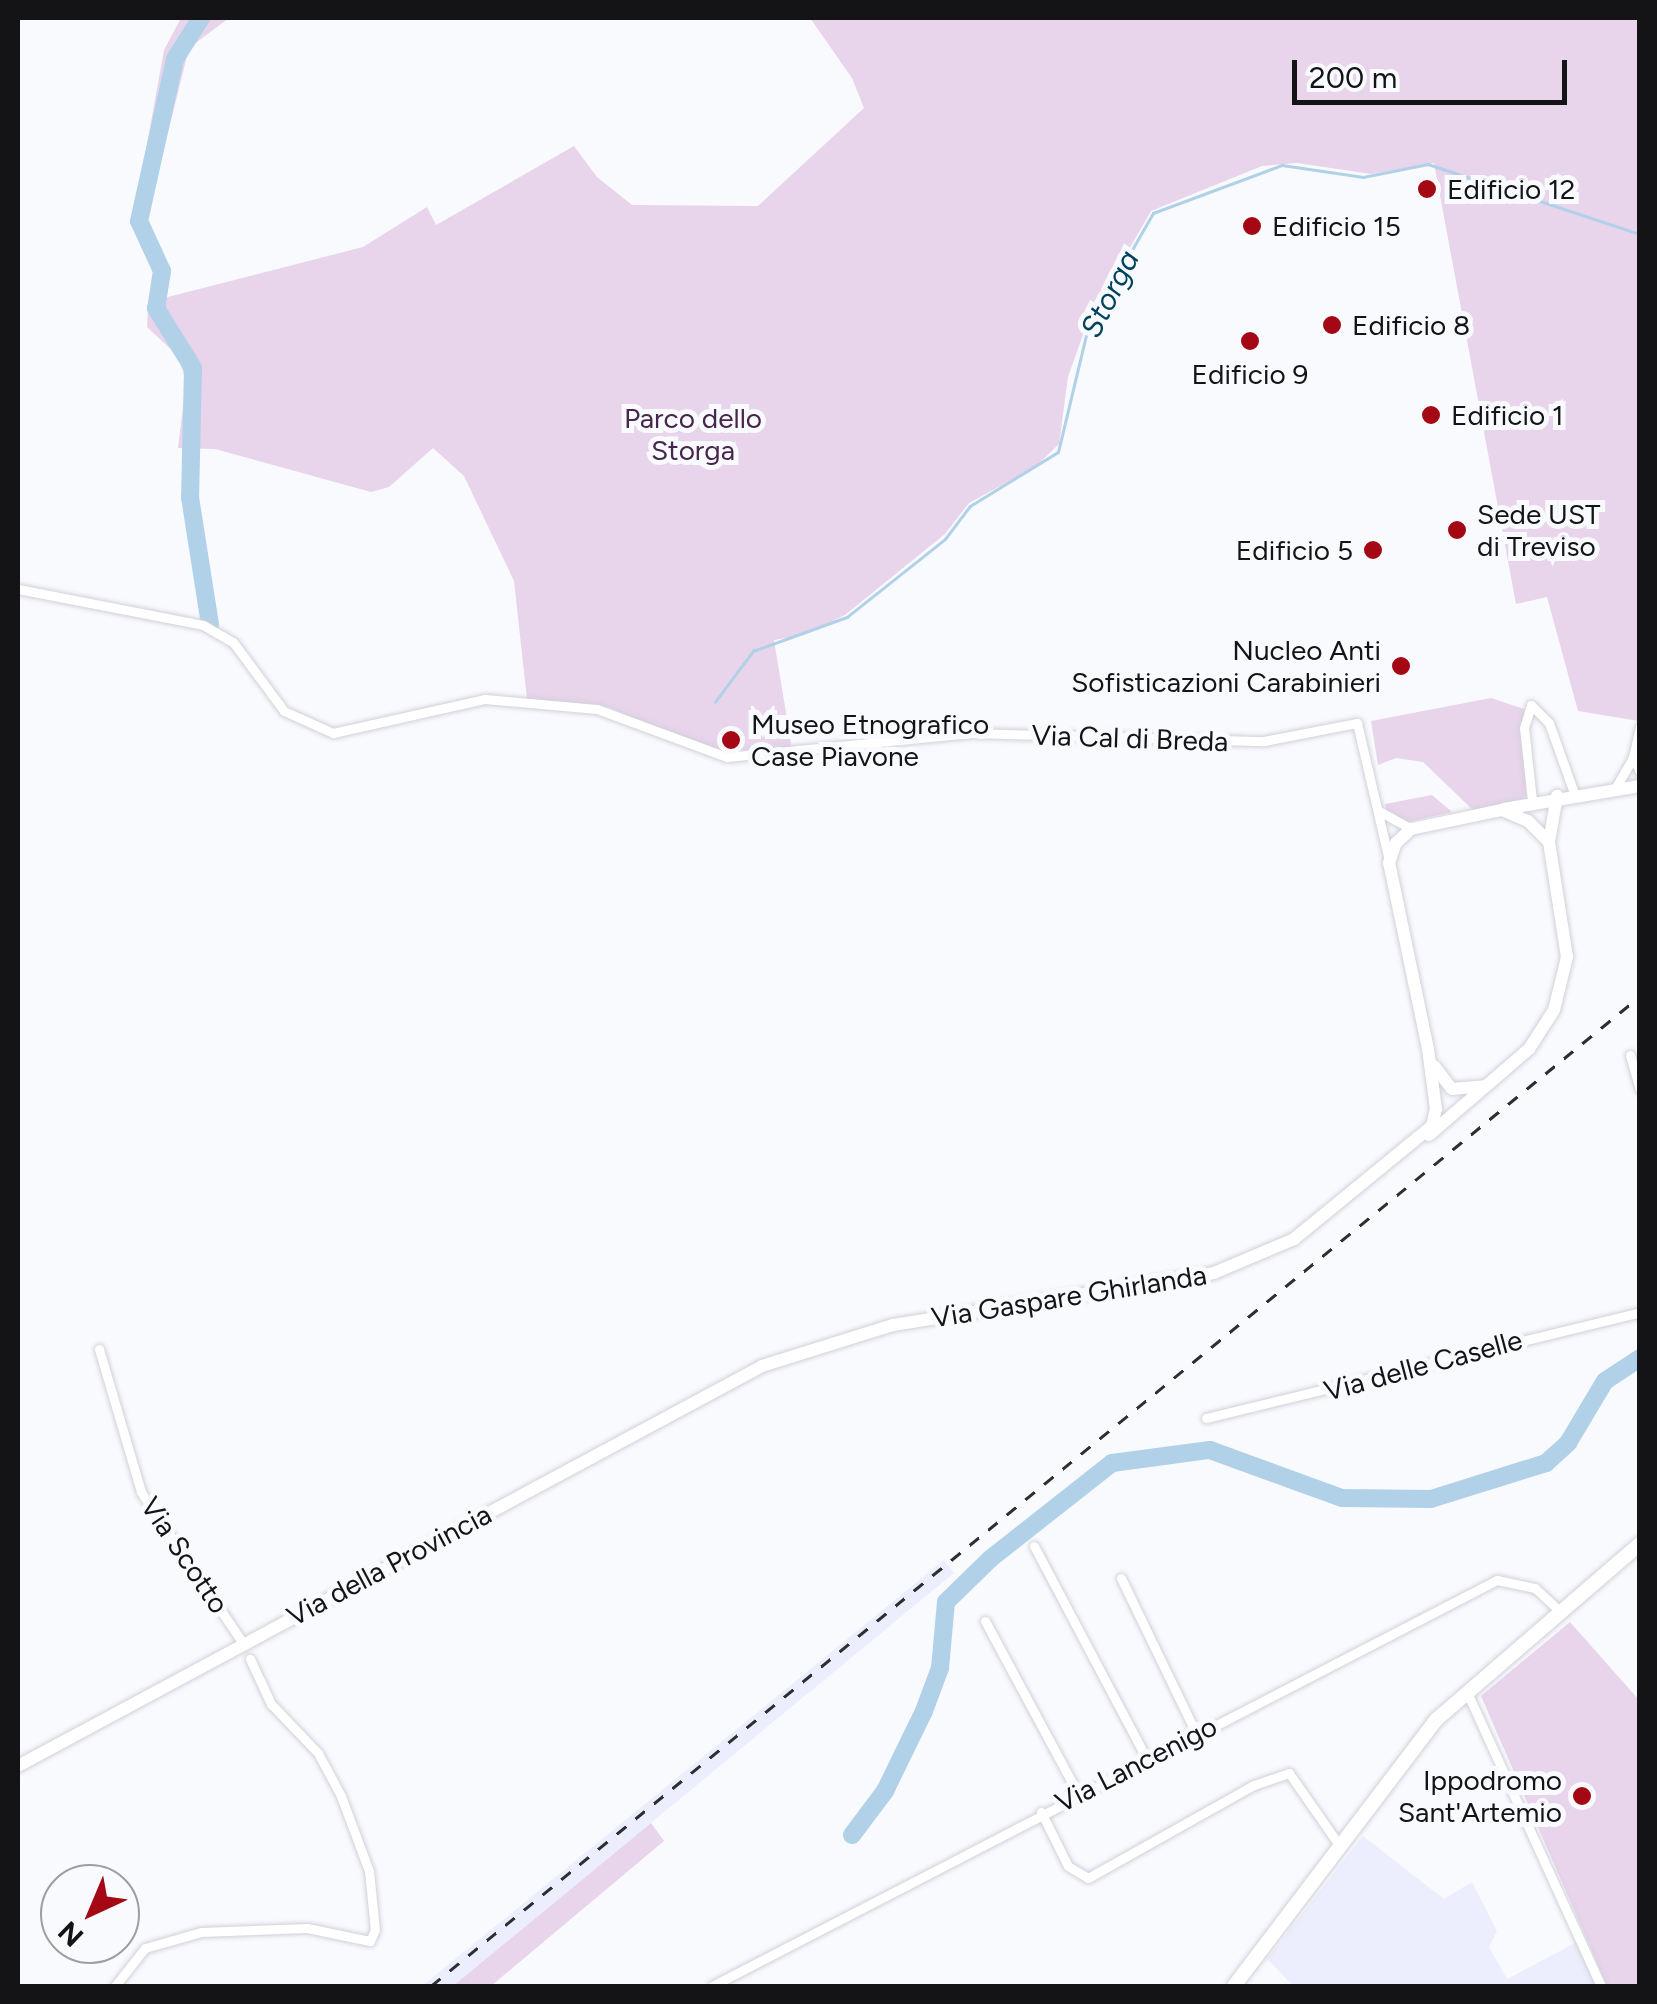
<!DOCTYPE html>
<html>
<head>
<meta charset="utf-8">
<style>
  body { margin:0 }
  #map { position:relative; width:1657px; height:2004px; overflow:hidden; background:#f9fafe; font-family:Figtree,sans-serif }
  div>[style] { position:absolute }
  .built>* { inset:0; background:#eceefd }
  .green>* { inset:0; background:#e8d4eb }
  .stream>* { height:2.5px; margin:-1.25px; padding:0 1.25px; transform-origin:1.25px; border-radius:1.25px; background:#b0d1e7 }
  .river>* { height:18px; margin:-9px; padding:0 9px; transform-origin:9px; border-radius:9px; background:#b0d1e7 }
  .roads { filter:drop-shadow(0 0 2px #d0d1d8) drop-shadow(0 0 2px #d0d1d8) }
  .street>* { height:9px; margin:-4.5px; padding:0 4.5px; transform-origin:4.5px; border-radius:4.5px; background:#fff }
  .secondary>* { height:12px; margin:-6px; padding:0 6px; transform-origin:6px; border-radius:6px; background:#fff }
  .primary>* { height:14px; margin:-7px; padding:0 7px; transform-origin:7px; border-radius:7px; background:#fff }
  .rail>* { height:2.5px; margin-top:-1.25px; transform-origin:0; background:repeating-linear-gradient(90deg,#2d2e31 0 12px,transparent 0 24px) }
  .dots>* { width:28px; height:28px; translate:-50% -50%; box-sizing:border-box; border:5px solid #f9fafe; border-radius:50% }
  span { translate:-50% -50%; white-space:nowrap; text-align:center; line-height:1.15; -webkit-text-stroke:10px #f9fafe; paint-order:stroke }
  .poi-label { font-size:28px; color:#141417 }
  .left { translate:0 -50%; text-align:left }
  .right { translate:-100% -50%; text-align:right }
  .park-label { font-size:28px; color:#47264c }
  .street-label { font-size:28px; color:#141417 }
  .water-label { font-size:30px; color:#00415f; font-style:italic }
  .frame { position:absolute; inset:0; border:20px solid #141417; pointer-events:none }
  .north { position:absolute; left:40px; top:1864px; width:100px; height:100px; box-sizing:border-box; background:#f9fafe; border:2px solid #9d9ea2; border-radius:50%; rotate:224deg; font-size:28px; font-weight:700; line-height:40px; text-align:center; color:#141417 }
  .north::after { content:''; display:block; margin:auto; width:35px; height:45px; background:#a30814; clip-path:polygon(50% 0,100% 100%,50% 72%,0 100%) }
  .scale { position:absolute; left:1292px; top:60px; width:275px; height:45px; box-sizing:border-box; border:5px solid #141417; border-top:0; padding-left:12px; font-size:30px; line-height:35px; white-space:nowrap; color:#141417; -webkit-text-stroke:8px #f9fafe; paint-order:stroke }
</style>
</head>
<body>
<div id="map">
  <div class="built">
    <div style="clip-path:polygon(944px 1560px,954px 1573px,453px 1986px,422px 1986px)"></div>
    <div style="clip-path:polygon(1363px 1836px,1444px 1899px,1472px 1882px,1497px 1931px,1489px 1947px,1507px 1979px,1577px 1942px,1596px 1986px,1293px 1986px,1267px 1959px)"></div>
  </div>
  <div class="green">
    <div style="clip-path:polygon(181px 18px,229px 18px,189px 48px,160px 165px,149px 173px,143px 166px,164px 50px)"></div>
    <div style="clip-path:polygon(810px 18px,1639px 18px,1639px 721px,1578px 711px,1547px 597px,1516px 604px,1434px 163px,1371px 174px,1297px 163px,1262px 166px,1151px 211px,1088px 321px,1068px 377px,1059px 444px,1035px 467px,969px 503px,945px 534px,845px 615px,804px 635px,774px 640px,792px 749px,705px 751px,610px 708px,527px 699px,514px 581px,464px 476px,433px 448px,389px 487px,371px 492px,215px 449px,178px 448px,186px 381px,178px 356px,147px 327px,148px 306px,155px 308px,156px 300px,363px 247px,427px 207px,436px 225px,574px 146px,597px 177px,632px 205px,758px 206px,864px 108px,852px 78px)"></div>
    <div style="clip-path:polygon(1491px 698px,1524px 709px,1526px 798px,1473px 810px,1423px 762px,1396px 758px,1378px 765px,1371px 721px)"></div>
    <div style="clip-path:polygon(1432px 795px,1452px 812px,1408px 822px,1386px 810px,1385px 804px)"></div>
    <div style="clip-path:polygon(1570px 1622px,1639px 1700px,1639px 1986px,1607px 1986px,1481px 1696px)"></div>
    <div style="clip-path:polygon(651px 1823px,664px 1841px,491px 1986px,453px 1986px)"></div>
  </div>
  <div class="stream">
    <div style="left:715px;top:702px;width:64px;rotate:-53.3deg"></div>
    <div style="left:753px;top:651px;width:100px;rotate:-19.9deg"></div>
    <div style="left:847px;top:617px;width:125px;rotate:-38.5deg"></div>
    <div style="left:945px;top:539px;width:41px;rotate:-52.9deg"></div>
    <div style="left:970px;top:506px;width:103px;rotate:-31.5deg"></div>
    <div style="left:1058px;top:452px;width:129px;rotate:-76.5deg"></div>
    <div style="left:1088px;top:327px;width:131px;rotate:-60.3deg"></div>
    <div style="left:1153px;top:213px;width:138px;rotate:-20.4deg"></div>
    <div style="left:1282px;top:165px;width:82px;rotate:8.4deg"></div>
    <div style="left:1363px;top:177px;width:66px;rotate:-11.3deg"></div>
    <div style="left:1428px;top:164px;width:223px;rotate:18.3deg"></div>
  </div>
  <div class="river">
    <div style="left:201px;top:18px;width:49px;rotate:122.4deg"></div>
    <div style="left:175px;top:59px;width:166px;rotate:102.5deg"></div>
    <div style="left:139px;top:221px;width:55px;rotate:65.3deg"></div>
    <div style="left:162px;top:271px;width:37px;rotate:99deg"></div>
    <div style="left:156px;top:308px;width:70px;rotate:58.3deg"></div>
    <div style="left:193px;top:368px;width:129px;rotate:91.3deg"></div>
    <div style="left:190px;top:497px;width:129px;rotate:81.1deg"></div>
    <div style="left:852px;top:1835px;width:55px;rotate:-53.1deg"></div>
    <div style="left:885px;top:1791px;width:89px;rotate:-64deg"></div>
    <div style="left:924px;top:1711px;width:46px;rotate:-69.6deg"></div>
    <div style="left:940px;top:1668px;width:66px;rotate:-84.8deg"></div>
    <div style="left:946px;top:1602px;width:62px;rotate:-44.3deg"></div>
    <div style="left:990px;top:1559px;width:155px;rotate:-38.2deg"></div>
    <div style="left:1112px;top:1463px;width:99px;rotate:-7.6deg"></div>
    <div style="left:1210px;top:1450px;width:140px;rotate:20deg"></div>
    <div style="left:1342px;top:1498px;width:89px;rotate:0.6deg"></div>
    <div style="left:1431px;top:1499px;width:121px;rotate:-17.4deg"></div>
    <div style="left:1546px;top:1463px;width:30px;rotate:-42deg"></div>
    <div style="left:1568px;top:1443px;width:72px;rotate:-59.2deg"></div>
    <div style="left:1605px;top:1381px;width:42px;rotate:-33.3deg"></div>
  </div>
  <div class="roads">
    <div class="street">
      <div style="left:18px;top:589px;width:188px;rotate:11deg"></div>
      <div style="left:203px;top:625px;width:34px;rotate:30deg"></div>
      <div style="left:233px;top:642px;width:86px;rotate:53.5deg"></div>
      <div style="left:284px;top:711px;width:54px;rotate:24.2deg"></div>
      <div style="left:333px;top:733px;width:156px;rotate:-12.6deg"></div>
      <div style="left:485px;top:699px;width:112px;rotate:5.1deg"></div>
      <div style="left:597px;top:709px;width:139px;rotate:20.3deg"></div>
      <div style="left:727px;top:757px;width:245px;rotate:-5.6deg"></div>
      <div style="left:971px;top:733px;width:293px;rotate:1.6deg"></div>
      <div style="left:1264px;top:741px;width:95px;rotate:-11deg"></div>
      <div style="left:1357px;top:723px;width:141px;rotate:76.9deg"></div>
      <div style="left:1633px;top:757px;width:17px;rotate:65deg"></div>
      <div style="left:1616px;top:787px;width:34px;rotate:-60deg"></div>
      <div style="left:1633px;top:757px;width:31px;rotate:-77deg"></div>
      <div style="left:1532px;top:800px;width:72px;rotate:-96.3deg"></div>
      <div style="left:1524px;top:728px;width:24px;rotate:-73deg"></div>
      <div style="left:1531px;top:705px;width:25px;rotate:45deg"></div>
      <div style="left:1549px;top:723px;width:74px;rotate:70.3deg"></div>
      <div style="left:1379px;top:811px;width:37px;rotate:29deg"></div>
      <div style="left:1630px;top:1055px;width:35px;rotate:74deg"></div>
      <div style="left:99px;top:1349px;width:149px;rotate:73.6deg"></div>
      <div style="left:141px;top:1492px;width:182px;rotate:56deg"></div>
      <div style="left:1206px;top:1418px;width:447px;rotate:-13.7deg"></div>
      <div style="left:1034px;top:1546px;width:241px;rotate:62.1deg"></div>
      <div style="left:1121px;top:1578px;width:172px;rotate:64.2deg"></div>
      <div style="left:985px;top:1621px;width:196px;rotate:61.7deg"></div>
      <div style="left:1466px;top:1690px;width:325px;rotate:65.5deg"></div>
      <div style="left:1041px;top:1812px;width:60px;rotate:63.4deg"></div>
      <div style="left:1068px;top:1866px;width:23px;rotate:31deg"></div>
      <div style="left:1088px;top:1878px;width:190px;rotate:-29.3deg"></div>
      <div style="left:1254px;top:1785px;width:37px;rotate:-19deg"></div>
      <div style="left:1289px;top:1773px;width:88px;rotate:55.2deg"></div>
      <div style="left:115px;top:1986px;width:48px;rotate:-51.7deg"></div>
      <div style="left:145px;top:1948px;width:58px;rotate:-15.9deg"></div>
      <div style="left:201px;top:1932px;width:106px;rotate:-2.2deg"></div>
      <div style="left:307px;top:1928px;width:64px;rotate:11.7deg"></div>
      <div style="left:370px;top:1941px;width:12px;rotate:-66deg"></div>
      <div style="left:375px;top:1930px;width:59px;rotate:-95.8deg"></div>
      <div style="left:369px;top:1871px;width:80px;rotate:-110.5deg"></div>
      <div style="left:341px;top:1796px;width:49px;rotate:-118.1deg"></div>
      <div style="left:318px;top:1753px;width:68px;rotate:-133.8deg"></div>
      <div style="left:271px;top:1704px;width:50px;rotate:-115deg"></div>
      <div style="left:712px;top:1986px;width:884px;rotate:-27.35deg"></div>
      <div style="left:1497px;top:1580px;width:39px;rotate:12deg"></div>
      <div style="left:1535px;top:1588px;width:34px;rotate:43deg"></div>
    </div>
    <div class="secondary">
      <div style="left:1504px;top:809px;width:138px;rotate:-9.6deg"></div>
      <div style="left:1434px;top:1066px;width:29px;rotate:52deg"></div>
      <div style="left:1452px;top:1089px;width:33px;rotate:-5deg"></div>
      <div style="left:1429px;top:1135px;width:132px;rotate:-40.7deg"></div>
      <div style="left:1529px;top:1049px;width:46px;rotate:-57.3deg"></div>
      <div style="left:1554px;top:1010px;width:55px;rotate:-76.2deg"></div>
      <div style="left:1567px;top:957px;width:116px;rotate:-98.9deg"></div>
      <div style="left:1549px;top:842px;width:47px;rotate:-80.1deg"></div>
      <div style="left:18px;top:1766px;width:845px;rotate:-28.26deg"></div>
      <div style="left:762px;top:1366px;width:137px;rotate:-17.4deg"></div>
      <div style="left:893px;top:1325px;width:325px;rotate:-9.2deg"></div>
      <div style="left:1214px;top:1273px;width:87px;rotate:-23deg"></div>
      <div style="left:1294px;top:1239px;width:178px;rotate:-39.3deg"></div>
      <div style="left:1432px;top:1126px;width:17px;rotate:-77deg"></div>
      <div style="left:1436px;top:1109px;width:61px;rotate:-97.6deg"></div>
      <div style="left:1428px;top:1049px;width:190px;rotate:-101.8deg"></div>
      <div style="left:1389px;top:863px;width:21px;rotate:-71deg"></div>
      <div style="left:1396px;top:843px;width:21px;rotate:-43deg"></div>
      <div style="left:1411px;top:829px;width:93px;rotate:-11.8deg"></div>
      <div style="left:1502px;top:810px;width:28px;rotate:23deg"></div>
      <div style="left:1528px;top:821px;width:30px;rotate:45deg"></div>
    </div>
    <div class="primary">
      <div style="left:1234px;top:1986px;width:335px;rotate:-52.8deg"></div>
      <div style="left:1437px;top:1719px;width:268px;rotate:-40.8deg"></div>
    </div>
  </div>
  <div class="rail">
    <div style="left:431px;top:1986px;width:1563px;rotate:-39.31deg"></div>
  </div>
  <div class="dots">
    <div style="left:1427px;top:189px;background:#a30814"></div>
    <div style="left:1252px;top:226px;background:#a30814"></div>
    <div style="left:1332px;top:325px;background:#a30814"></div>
    <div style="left:1250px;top:341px;background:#a30814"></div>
    <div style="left:1431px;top:415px;background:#a30814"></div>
    <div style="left:1457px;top:530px;background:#a30814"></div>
    <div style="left:1373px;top:550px;background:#a30814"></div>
    <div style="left:1401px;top:666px;background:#a30814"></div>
    <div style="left:731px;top:740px;background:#a30814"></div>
    <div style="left:1582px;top:1796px;background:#a30814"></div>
  </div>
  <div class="poi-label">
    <span class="left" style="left:1447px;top:189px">Edificio 12</span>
    <span class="left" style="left:1272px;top:226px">Edificio 15</span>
    <span class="left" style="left:1352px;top:325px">Edificio 8</span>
    <span style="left:1250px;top:374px">Edificio 9</span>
    <span class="left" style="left:1451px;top:415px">Edificio 1</span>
    <span class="left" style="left:1477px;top:530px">Sede UST<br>di Treviso</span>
    <span class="right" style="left:1353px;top:550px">Edificio 5</span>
    <span class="right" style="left:1381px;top:666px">Nucleo Anti<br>Sofisticazioni Carabinieri</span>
    <span class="left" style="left:751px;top:740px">Museo Etnografico<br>Case Piavone</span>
    <span class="right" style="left:1562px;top:1796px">Ippodromo<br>Sant'Artemio</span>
  </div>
  <div class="park-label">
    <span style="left:693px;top:434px">Parco dello<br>Storga</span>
  </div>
  <div class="street-label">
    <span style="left:1130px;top:738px;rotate:2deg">Via Cal di Breda</span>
    <span style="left:1069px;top:1296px;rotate:-9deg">Via Gaspare Ghirlanda</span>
    <span style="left:1423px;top:1365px;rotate:-15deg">Via delle Caselle</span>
    <span style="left:185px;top:1555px;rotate:56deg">Via Scotto</span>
    <span style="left:389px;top:1565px;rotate:-28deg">Via della Provincia</span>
    <span style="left:1136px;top:1764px;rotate:-27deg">Via Lancenigo</span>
  </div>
  <div class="water-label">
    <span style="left:1110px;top:294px;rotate:-63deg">Storga</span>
  </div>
  <div class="frame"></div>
  <div class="north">N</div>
  <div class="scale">200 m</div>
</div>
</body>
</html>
